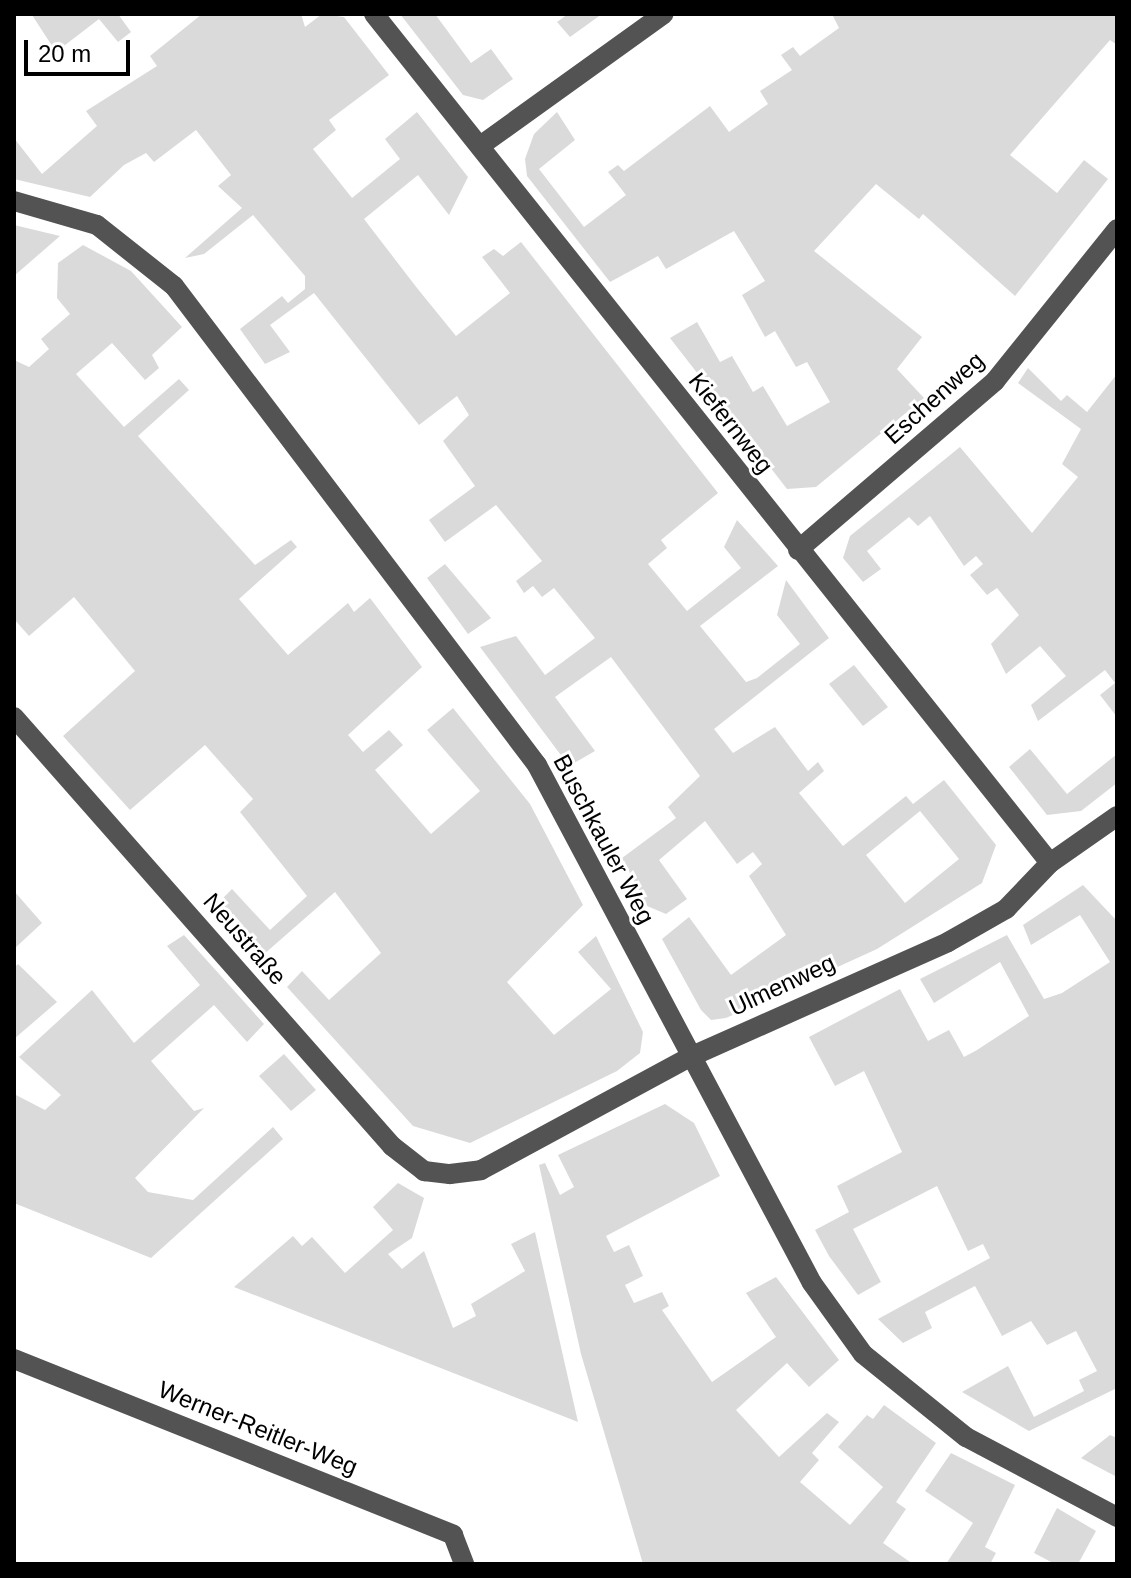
<!DOCTYPE html>
<html>
<head>
<meta charset="utf-8">
<style>
  body { margin:0 }
  #map { position:relative; width:1131px; height:1578px; overflow:hidden; background:#fff; font-family:Arial,sans-serif }
  div>[style] { position:absolute }
  .green>* { inset:0; background:#dadada }
  .minor>* { height:20px; margin:-10px; padding:0 10px; transform-origin:10px; border-radius:10px; background:#535353 }
  span { translate:-50% -50%; white-space:nowrap; text-align:center; line-height:1.15; -webkit-text-stroke:6px #fff; paint-order:stroke }
  .street-label { font-size:24px; color:#000 }
  .frame { position:absolute; inset:0; border:16px solid #000; pointer-events:none }
  .scale { position:absolute; left:24px; top:40px; width:106px; height:36px; box-sizing:border-box; border:4px solid #000; border-top:0; padding-left:10px; font-size:24px; line-height:28px; white-space:nowrap; color:#000; -webkit-text-stroke:6px #fff; paint-order:stroke }
</style>
</head>
<body>
<div id="map">
  <div class="green">
    <div style="clip-path:polygon(118px 14px,131px 32px,118px 42px,99px 19px,56px 52px,32px 15px)"></div>
    <div style="clip-path:polygon(evenodd,202px 14px,301px 14px,305px 27px,322px 14px,344px 17px,389px 75px,329px 120px,336px 130px,313px 149px,352px 198px,400px 159px,385px 139px,417px 112px,468px 177px,449px 215px,418px 175px,364px 219px,417px 288px,456px 336px,510px 293px,482px 257px,494px 249px,503px 256px,521px 242px,718px 493px,661px 540px,667px 548px,648px 564px,687px 611px,741px 568px,724px 547px,737px 520px,778px 566px,700px 626px,746px 682px,757px 678px,800px 644px,777px 615px,786px 580px,829px 638px,714px 729px,733px 753px,775px 727px,808px 771px,818px 762px,824px 771px,799px 793px,843px 846px,906px 796px,913px 804px,944px 780px,996px 845px,982px 883px,877px 949px,726px 1018px,711px 1020px,701px 1010px,662px 939px,689px 917px,731px 975px,786px 935px,749px 876px,762px 864px,753px 852px,737px 864px,705px 821px,659px 860px,687px 899px,666px 914px,647px 906px,622px 858px,676px 818px,668px 807px,700px 776px,611px 657px,555px 697px,595px 751px,569px 766px,480px 647px,516px 636px,545px 675px,595px 638px,554px 588px,542px 597px,533px 586px,524px 593px,516px 581px,542px 561px,496px 505px,445px 542px,429px 520px,475px 486px,443px 441px,469px 415px,457px 396px,419px 425px,314px 293px,270px 325px,290px 352px,265px 364px,240px 329px,282px 296px,288px 303px,305px 289px,305px 276px,253px 215px,204px 254px,185px 258px,242px 208px,218px 186px,231px 175px,196px 130px,154px 162px,146px 153px,124px 165px,90px 197px,14px 179px,14px 138px,42px 174px,97px 126px,86px 111px,157px 66px,150px 56px,202px 14px,920px 811px,959px 859px,905px 903px,866px 855px,920px 811px)"></div>
    <div style="clip-path:polygon(400px 14px,435px 14px,471px 63px,491px 49px,513px 79px,483px 100px,463px 95px)"></div>
    <div style="clip-path:polygon(568px 14px,602px 14px,570px 37px,557px 22px)"></div>
    <div style="clip-path:polygon(832px 14px,1117px 14px,1117px 45px,1110px 40px,1010px 155px,1057px 193px,1084px 160px,1108px 179px,1015px 296px,923px 214px,919px 219px,876px 184px,814px 251px,922px 337px,897px 369px,924px 398px,816px 487px,787px 489px,670px 338px,697px 322px,720px 362px,732px 356px,753px 392px,763px 386px,787px 426px,830px 402px,807px 362px,796px 367px,775px 331px,765px 337px,742px 295px,765px 281px,734px 231px,666px 269px,658px 256px,610px 282px,527px 176px,525px 159px,534px 134px,557px 112px,575px 140px,539px 169px,584px 227px,626px 195px,608px 172px,618px 165px,624px 171px,710px 106px,729px 132px,768px 104px,760px 91px,792px 70px,781px 55px,793px 47px,800px 56px,839px 28px)"></div>
    <div style="clip-path:polygon(14px 225px,60px 236px,14px 276px)"></div>
    <div style="clip-path:polygon(83px 245px,131px 271px,182px 327px,152px 355px,159px 368px,145px 380px,112px 343px,76px 374px,124px 427px,179px 379px,189px 390px,138px 436px,255px 565px,291px 540px,297px 547px,239px 599px,288px 655px,348px 603px,354px 612px,370px 598px,422px 667px,348px 735px,363px 752px,389px 730px,403px 745px,375px 770px,431px 834px,480px 791px,427px 730px,453px 708px,530px 804px,583px 905px,507px 982px,554px 1035px,611px 989px,578px 952px,596px 936px,643px 1032px,640px 1053px,617px 1071px,470px 1143px,413px 1126px,287px 987px,302px 971px,329px 1000px,381px 953px,335px 892px,263px 955px,217px 904px,232px 889px,270px 930px,307px 896px,240px 812px,253px 799px,205px 745px,130px 810px,63px 736px,135px 671px,74px 597px,29px 636px,14px 619px,14px 360px,29px 367px,49px 349px,41px 339px,70px 314px,57px 298px,58px 263px)"></div>
    <div style="clip-path:polygon(1028px 368px,1061px 401px,1067px 395px,1087px 412px,1117px 374px,1117px 717px,1100px 695px,1115px 683px,1105px 670px,1038px 721px,1031px 705px,1066px 676px,1040px 646px,1006px 674px,991px 644px,1019px 615px,997px 588px,987px 595px,970px 575px,983px 564px,976px 556px,964px 566px,930px 516px,918px 526px,909px 517px,867px 551px,881px 569px,863px 582px,843px 558px,850px 536px,960px 447px,1032px 533px,1078px 477px,1062px 464px,1081px 429px,1018px 383px)"></div>
    <div style="clip-path:polygon(445px 564px,491px 618px,468px 634px,427px 578px)"></div>
    <div style="clip-path:polygon(854px 665px,888px 707px,863px 726px,829px 684px)"></div>
    <div style="clip-path:polygon(1030px 749px,1067px 794px,1117px 754px,1117px 783px,1081px 811px,1047px 815px,1009px 767px)"></div>
    <div style="clip-path:polygon(1083px 885px,1117px 921px,1117px 1388px,1029px 1431px,962px 1392px,1008px 1366px,1034px 1417px,1084px 1391px,1079px 1380px,1097px 1371px,1076px 1331px,1047px 1345px,1031px 1321px,1002px 1336px,975px 1286px,925px 1312px,932px 1328px,903px 1343px,878px 1319px,990px 1258px,983px 1244px,968px 1251px,937px 1186px,853px 1229px,881px 1282px,858px 1295px,829px 1256px,815px 1230px,849px 1212px,837px 1186px,902px 1152px,864px 1071px,835px 1086px,809px 1037px,900px 989px,928px 1041px,949px 1030px,964px 1057px,977px 1050px,1029px 1016px,1000px 962px,934px 1003px,920px 979px,1007px 935px,1044px 999px,1062px 993px,1110px 962px,1080px 915px,1031px 945px,1023px 925px)"></div>
    <div style="clip-path:polygon(14px 891px,42px 923px,14px 949px)"></div>
    <div style="clip-path:polygon(184px 935px,264px 1024px,247px 1042px,214px 1005px,151px 1061px,194px 1111px,204px 1108px,135px 1178px,148px 1192px,193px 1200px,273px 1127px,283px 1139px,151px 1258px,14px 1203px,14px 1094px,45px 1110px,61px 1095px,19px 1057px,92px 990px,134px 1043px,200px 985px,167px 946px)"></div>
    <div style="clip-path:polygon(18px 964px,57px 1002px,14px 1039px,14px 968px)"></div>
    <div style="clip-path:polygon(284px 1054px,316px 1090px,291px 1111px,259px 1076px)"></div>
    <div style="clip-path:polygon(665px 1104px,694px 1123px,720px 1176px,606px 1236px,614px 1252px,629px 1245px,643px 1276px,625px 1285px,634px 1303px,662px 1292px,669px 1306px,662px 1310px,712px 1382px,776px 1337px,746px 1293px,776px 1277px,839px 1360px,809px 1387px,787px 1363px,736px 1410px,779px 1457px,827px 1413px,839px 1422px,812px 1453px,819px 1460px,800px 1482px,850px 1525px,883px 1487px,838px 1447px,867px 1415px,873px 1419px,884px 1405px,936px 1443px,896px 1502px,906px 1509px,883px 1543px,913px 1564px,643px 1564px,581px 1354px,539px 1165px,545px 1163px,560px 1195px,574px 1187px,558px 1155px)"></div>
    <div style="clip-path:polygon(398px 1183px,424px 1198px,412px 1238px,388px 1254px,402px 1269px,424px 1251px,453px 1328px,476px 1316px,471px 1304px,525px 1271px,511px 1244px,535px 1232px,578px 1422px,234px 1287px,293px 1236px,302px 1246px,312px 1237px,345px 1273px,393px 1230px,373px 1207px)"></div>
    <div style="clip-path:polygon(1110px 1435px,1117px 1438px,1117px 1477px,1081px 1458px)"></div>
    <div style="clip-path:polygon(951px 1453px,1015px 1485px,985px 1547px,996px 1553px,990px 1564px,946px 1564px,973px 1523px,925px 1491px)"></div>
    <div style="clip-path:polygon(1057px 1508px,1096px 1531px,1078px 1564px,1055px 1564px,1034px 1553px)"></div>
  </div>
  <div class="minor">
    <div style="left:374px;top:14px;width:1085px;rotate:51.47deg"></div>
    <div style="left:480px;top:146px;width:226px;rotate:-35.7deg"></div>
    <div style="left:14px;top:201px;width:86px;rotate:16.1deg"></div>
    <div style="left:97px;top:225px;width:98px;rotate:38.4deg"></div>
    <div style="left:174px;top:286px;width:601px;rotate:52.84deg"></div>
    <div style="left:537px;top:765px;width:586px;rotate:62.04deg"></div>
    <div style="left:812px;top:1283px;width:87px;rotate:54.3deg"></div>
    <div style="left:863px;top:1354px;width:132px;rotate:38.9deg"></div>
    <div style="left:966px;top:1437px;width:171px;rotate:27.9deg"></div>
    <div style="left:798px;top:550px;width:260px;rotate:-40.6deg"></div>
    <div style="left:995px;top:381px;width:195px;rotate:-51.2deg"></div>
    <div style="left:14px;top:717px;width:572px;rotate:48.62deg"></div>
    <div style="left:392px;top:1146px;width:41px;rotate:38deg"></div>
    <div style="left:424px;top:1171px;width:26px;rotate:7deg"></div>
    <div style="left:450px;top:1174px;width:31px;rotate:-7deg"></div>
    <div style="left:481px;top:1170px;width:238px;rotate:-28.4deg"></div>
    <div style="left:690px;top:1057px;width:282px;rotate:-24deg"></div>
    <div style="left:948px;top:942px;width:67px;rotate:-29.6deg"></div>
    <div style="left:1006px;top:909px;width:64px;rotate:-46.3deg"></div>
    <div style="left:1050px;top:863px;width:82px;rotate:-35deg"></div>
    <div style="left:14px;top:1359px;width:473px;rotate:21.8deg"></div>
    <div style="left:453px;top:1535px;width:31px;rotate:69deg"></div>
  </div>
  <div class="street-label">
    <span style="left:934px;top:398px;rotate:-42deg">Eschenweg</span>
    <span style="left:731px;top:423px;rotate:52deg">Kiefernweg</span>
    <span style="left:604px;top:839px;rotate:62deg">Buschkauler Weg</span>
    <span style="left:245px;top:939px;rotate:49deg">Neustraße</span>
    <span style="left:782px;top:985px;rotate:-25deg">Ulmenweg</span>
    <span style="left:258px;top:1428px;rotate:22deg">Werner-Reitler-Weg</span>
  </div>
  <div class="frame"></div>
  <div class="scale">20 m</div>
</div>
</body>
</html>
